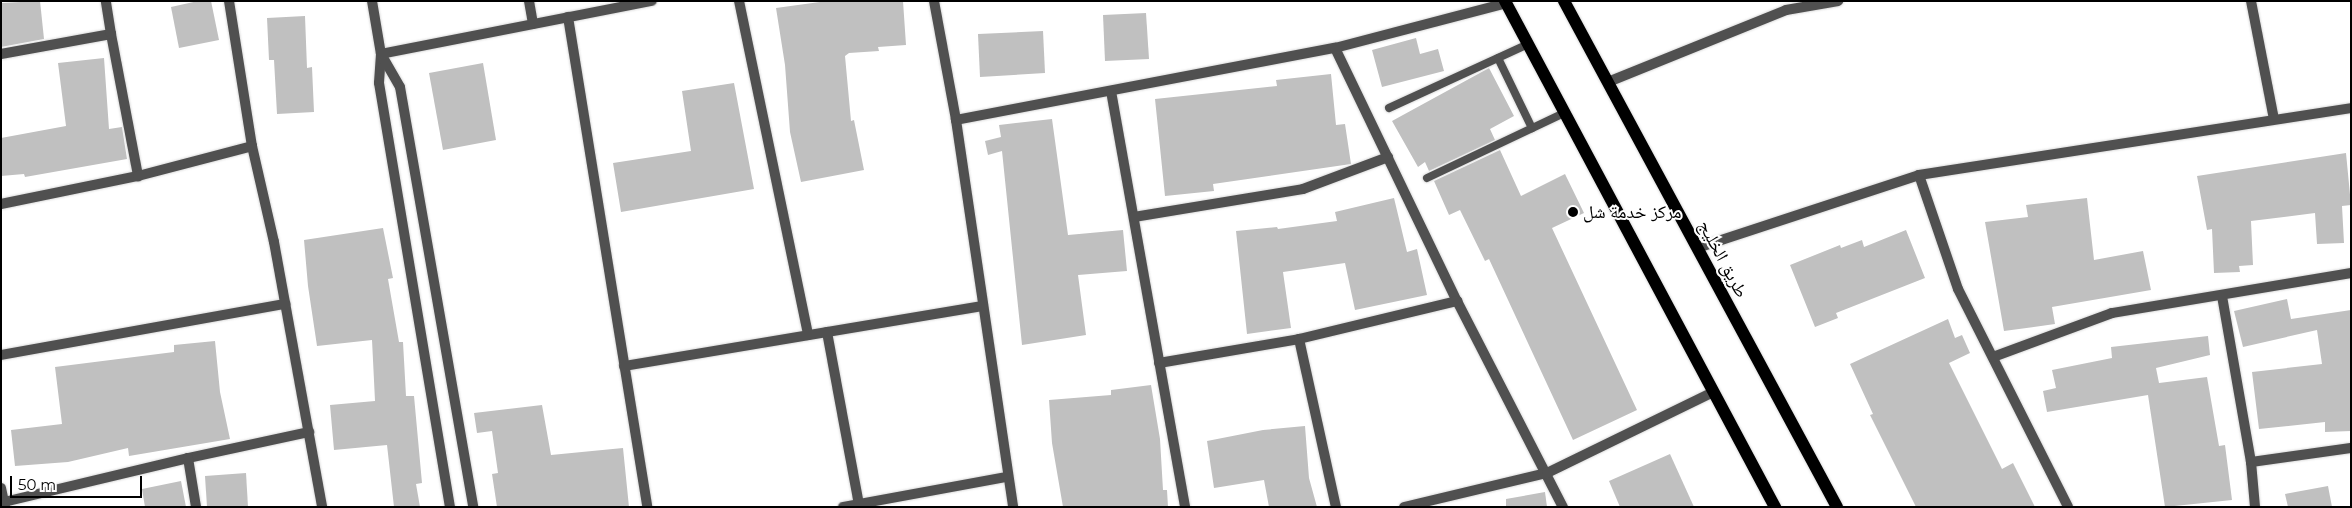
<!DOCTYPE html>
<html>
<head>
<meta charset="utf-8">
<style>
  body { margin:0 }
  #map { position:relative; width:2352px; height:508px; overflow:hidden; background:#fff; font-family:Montserrat,"Noto Naskh Arabic",sans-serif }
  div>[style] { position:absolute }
  .building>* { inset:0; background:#c0c0c0 }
  .roads { filter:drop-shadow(0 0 1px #dbdbdb) drop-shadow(0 0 1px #dbdbdb) }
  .lane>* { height:8px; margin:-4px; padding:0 4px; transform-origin:4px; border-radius:4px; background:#505050 }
  .street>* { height:10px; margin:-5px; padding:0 5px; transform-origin:5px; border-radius:5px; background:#505050 }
  .primary>* { height:12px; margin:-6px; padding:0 6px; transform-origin:6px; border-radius:6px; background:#000 }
  .dots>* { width:14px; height:14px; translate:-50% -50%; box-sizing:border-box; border:2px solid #fff; border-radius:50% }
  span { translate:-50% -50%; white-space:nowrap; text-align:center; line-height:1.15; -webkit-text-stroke:4px #fff; paint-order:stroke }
  .poi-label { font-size:18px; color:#000 }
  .left { translate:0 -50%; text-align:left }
  .street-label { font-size:18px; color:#000 }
  .frame { position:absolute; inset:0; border:2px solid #000; pointer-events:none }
  .scale { position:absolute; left:10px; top:476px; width:132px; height:22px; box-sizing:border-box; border:2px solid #000; border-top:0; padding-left:6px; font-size:15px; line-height:18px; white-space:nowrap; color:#000; -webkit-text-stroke:4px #fff; paint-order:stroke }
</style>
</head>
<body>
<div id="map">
  <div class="building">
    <div style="clip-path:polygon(40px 1px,44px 39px,1px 47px,1px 3px)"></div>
    <div style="clip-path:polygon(198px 1px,211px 1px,219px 40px,179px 48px,171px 7px)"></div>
    <div style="clip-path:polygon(827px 1px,903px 1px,906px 45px,878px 47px,879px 51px,849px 53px,845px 56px,851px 121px,854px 120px,864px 170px,801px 182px,790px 132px,785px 65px,776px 8px)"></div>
    <div style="clip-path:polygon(1146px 13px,1149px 59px,1105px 61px,1103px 15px)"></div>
    <div style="clip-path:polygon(305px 16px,307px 68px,312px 67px,314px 112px,277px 114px,274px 60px,269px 60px,267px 18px)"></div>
    <div style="clip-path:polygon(1043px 31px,1045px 73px,980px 77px,978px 34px)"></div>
    <div style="clip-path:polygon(1416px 38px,1420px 54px,1438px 49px,1444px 71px,1382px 87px,1372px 50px)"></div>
    <div style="clip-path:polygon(104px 58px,109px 129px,122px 127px,127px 159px,25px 177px,24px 174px,1px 176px,1px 138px,66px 126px,58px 63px)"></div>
    <div style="clip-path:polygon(483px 63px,496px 140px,443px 150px,429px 73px)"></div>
    <div style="clip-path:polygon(1489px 68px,1514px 116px,1490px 129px,1495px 140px,1429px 171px,1425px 162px,1418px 167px,1392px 121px)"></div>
    <div style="clip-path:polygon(1331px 74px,1336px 125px,1345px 124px,1351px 164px,1213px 184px,1214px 191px,1165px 196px,1155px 99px,1277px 86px,1276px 80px)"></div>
    <div style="clip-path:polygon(734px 83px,754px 189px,621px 212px,613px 163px,691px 151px,682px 91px)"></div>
    <div style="clip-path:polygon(1052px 119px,1068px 235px,1123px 230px,1127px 271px,1078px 275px,1086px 335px,1022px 345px,1002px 151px,988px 155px,985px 141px,1001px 137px,999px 125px)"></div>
    <div style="clip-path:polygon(1500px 150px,1521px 196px,1565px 174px,1584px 213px,1552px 228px,1637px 410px,1573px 440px,1489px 259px,1485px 261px,1460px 210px,1449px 215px,1434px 181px)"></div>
    <div style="clip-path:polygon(2346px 153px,2351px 205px,2342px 206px,2344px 243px,2317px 244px,2315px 213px,2251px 221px,2253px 265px,2239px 266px,2240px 272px,2214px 273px,2212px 229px,2207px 230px,2197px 176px)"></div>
    <div style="clip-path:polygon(1394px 198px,1407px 252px,1417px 249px,1427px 295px,1355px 310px,1345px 263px,1283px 272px,1291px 328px,1247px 334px,1236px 231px,1277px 227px,1278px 229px,1337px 221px,1335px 212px)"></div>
    <div style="clip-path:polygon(2087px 198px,2094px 260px,2143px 251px,2151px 290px,2052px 307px,2055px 324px,2004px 331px,1985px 222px,2028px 217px,2026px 205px)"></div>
    <div style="clip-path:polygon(383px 228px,393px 278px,388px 279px,399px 342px,403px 342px,406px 396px,414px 396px,422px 483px,416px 484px,420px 507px,394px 507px,387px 445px,334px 450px,330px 405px,375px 401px,372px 340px,317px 346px,308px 286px,304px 240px)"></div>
    <div style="clip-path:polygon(1906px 230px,1925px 278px,1836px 313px,1838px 318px,1815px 327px,1790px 265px,1840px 245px,1841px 248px,1862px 240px,1864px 247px)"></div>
    <div style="clip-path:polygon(2287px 299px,2291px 319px,2351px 310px,2351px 431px,2325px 432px,2325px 422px,2259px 429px,2252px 372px,2322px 364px,2317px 330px,2243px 347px,2234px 311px)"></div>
    <div style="clip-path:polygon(1948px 319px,1955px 338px,1962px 335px,1970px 353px,1949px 363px,2002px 469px,2013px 463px,2035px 507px,1916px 507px,1870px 415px,1873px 414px,1850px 364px)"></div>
    <div style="clip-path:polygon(2208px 336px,2210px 355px,2156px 368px,2159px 383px,2207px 377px,2219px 446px,2225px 445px,2232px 500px,2165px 507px,2148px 395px,2047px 412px,2043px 391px,2056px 388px,2052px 370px,2112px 358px,2111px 347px)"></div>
    <div style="clip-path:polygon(215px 341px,220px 392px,230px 439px,129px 456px,128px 448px,68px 462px,15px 466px,11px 430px,62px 424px,55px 367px,174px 352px,174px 345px)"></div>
    <div style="clip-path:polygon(1151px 385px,1160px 439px,1163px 490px,1167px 490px,1168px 507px,1063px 507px,1052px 443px,1049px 400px,1111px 395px,1111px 390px)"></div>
    <div style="clip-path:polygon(542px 405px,551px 455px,623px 448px,629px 507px,497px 507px,492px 474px,498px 473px,492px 431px,477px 433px,474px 413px)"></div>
    <div style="clip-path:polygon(1305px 426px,1309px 478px,1317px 507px,1269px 507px,1264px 480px,1214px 488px,1207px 441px,1263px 430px)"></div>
    <div style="clip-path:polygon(1670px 454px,1694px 507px,1620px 507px,1609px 481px)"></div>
    <div style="clip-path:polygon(246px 473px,248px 507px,207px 507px,205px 476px)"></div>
    <div style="clip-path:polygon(181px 481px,186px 507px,145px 507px,142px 489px)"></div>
    <div style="clip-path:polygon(2328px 486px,2332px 507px,2288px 507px,2285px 494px)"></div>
    <div style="clip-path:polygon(1545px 492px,1547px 507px,1506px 507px,1506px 499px)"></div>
  </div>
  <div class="roads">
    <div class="lane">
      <div style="left:1498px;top:58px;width:78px;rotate:64.1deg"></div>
      <div style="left:1389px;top:108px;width:153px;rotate:-24.7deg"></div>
      <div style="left:1427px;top:178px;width:152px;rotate:-25.4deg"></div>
    </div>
    <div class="street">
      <div style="left:229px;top:1px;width:147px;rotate:81deg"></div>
      <div style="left:252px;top:146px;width:98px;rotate:77.1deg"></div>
      <div style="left:274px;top:242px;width:269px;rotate:79.7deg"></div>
      <div style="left:372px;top:1px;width:54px;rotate:80.4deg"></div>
      <div style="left:381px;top:54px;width:29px;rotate:94deg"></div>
      <div style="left:379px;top:83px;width:430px;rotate:80.5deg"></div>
      <div style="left:529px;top:1px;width:23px;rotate:80deg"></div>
      <div style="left:739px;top:1px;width:341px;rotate:78.3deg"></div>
      <div style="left:934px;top:1px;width:121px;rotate:79.5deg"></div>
      <div style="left:956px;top:120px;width:391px;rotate:81.6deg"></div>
      <div style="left:2251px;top:1px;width:120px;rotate:79deg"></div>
      <div style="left:568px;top:17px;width:496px;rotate:80.8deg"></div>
      <div style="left:111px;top:34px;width:145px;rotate:79.2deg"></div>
      <div style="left:1335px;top:48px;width:281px;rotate:64.3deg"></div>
      <div style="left:1457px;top:301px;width:232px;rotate:62.8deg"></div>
      <div style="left:1px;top:54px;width:112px;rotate:-10.3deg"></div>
      <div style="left:111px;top:34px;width:33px;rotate:-99deg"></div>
      <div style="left:381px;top:54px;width:38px;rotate:60deg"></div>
      <div style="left:400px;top:87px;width:426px;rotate:80.1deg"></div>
      <div style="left:381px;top:54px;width:276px;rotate:-11.1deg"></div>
      <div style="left:1608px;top:82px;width:192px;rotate:-22deg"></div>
      <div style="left:1786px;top:10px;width:53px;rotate:-9.8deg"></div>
      <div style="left:1111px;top:91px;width:423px;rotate:79.9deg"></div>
      <div style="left:956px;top:120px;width:386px;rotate:-10.8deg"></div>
      <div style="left:1335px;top:48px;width:177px;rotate:-14.7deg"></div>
      <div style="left:1919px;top:175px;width:120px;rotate:71.1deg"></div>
      <div style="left:1958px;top:289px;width:244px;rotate:63.2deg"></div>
      <div style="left:1px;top:204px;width:140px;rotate:-11.6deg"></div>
      <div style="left:138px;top:176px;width:118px;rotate:-14.7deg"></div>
      <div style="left:1134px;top:217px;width:171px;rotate:-9.4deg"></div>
      <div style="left:1303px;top:189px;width:91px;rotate:-20.6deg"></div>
      <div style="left:1697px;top:248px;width:234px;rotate:-18.2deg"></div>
      <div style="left:1919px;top:175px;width:437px;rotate:-8.8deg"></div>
      <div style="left:2222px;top:296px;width:169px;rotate:80.1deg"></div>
      <div style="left:2251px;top:462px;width:45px;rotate:84.9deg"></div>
      <div style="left:827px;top:332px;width:175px;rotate:79.5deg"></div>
      <div style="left:1299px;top:339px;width:172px;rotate:77.6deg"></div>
      <div style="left:1px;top:355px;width:289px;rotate:-10.2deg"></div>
      <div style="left:1993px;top:357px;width:127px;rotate:-20.3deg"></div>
      <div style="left:2112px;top:313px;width:242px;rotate:-9.5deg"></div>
      <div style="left:1159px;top:363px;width:142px;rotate:-9.7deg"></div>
      <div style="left:1299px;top:339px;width:163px;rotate:-13.5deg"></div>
      <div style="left:624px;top:366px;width:363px;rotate:-9.5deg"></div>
      <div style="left:188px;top:458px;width:124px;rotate:-12.1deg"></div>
      <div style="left:2251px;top:462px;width:101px;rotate:-8deg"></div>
      <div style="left:1px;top:488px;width:19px;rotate:78deg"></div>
      <div style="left:4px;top:502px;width:189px;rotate:-13.4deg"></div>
      <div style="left:188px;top:458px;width:50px;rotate:80.7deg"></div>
      <div style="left:843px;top:507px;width:167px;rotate:-10.4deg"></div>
      <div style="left:1404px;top:507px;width:147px;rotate:-13.4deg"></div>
      <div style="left:1547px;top:473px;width:185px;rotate:-26deg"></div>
    </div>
    <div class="primary">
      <div style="left:1505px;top:1px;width:574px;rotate:61.92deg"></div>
      <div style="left:1564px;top:1px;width:575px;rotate:61.65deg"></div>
    </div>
  </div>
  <div class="dots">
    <div style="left:1573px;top:212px;background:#000"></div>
  </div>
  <div class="poi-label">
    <span class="left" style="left:1583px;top:212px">مركز خدمة شل</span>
  </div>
  <div class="street-label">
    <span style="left:1723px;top:259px;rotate:62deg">طريق الخليج</span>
  </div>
  <div class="frame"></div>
  <div class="scale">50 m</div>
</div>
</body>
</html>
